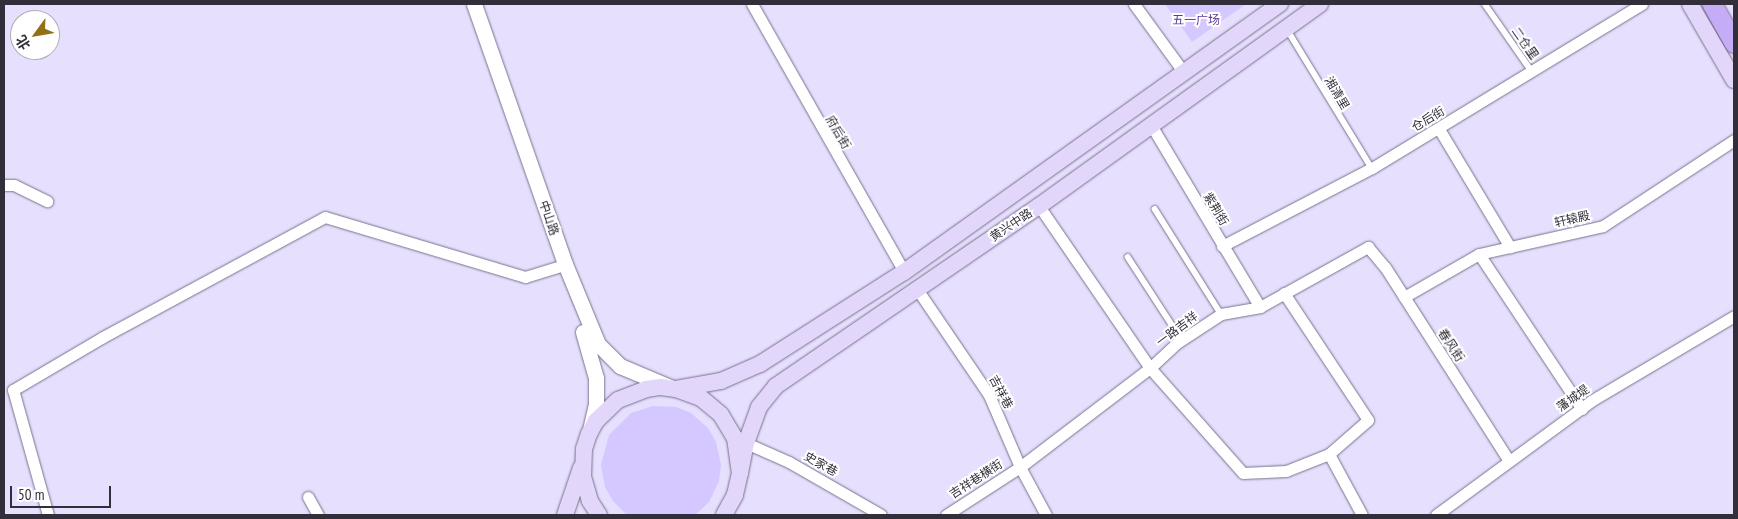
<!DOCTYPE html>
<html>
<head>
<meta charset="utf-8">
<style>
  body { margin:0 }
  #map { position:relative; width:1738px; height:519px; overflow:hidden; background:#e6dffd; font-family:"PT Sans Narrow","Noto Sans SC",sans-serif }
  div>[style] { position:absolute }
  .green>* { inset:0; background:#d5c7ff }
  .roads { filter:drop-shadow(0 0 1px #79728d) drop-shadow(0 0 1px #79728d) }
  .service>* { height:5.5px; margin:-2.75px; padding:0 2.75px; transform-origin:2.75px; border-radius:2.75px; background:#fff }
  .minor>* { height:11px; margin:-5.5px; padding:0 5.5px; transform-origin:5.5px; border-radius:5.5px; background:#fff }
  .tertiary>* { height:15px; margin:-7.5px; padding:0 7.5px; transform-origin:7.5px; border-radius:7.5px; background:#fff }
  .secondary>* { height:16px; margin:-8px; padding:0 8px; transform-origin:8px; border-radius:8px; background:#e2d6fa }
  .primary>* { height:19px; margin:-9.5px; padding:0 9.5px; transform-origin:9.5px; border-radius:9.5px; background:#c4acf6 }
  span { translate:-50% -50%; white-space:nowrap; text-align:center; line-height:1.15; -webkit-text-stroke:4px #fff; paint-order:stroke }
  .park-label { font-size:12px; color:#5b389a }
  .street-label { font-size:12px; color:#322f3a }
  .frame { position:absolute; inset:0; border:5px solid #322f3a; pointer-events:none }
  .north { position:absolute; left:10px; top:10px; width:50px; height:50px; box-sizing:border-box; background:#fff; border:1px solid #adacb0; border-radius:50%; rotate:238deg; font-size:14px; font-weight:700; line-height:20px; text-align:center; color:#322f3a }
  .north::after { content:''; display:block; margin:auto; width:18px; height:22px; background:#927016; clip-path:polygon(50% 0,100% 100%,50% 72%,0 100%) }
  .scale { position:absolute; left:10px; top:486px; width:101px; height:22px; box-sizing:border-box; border:2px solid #322f3a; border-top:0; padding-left:6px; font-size:15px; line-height:18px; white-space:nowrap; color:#322f3a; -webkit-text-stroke:4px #fff; paint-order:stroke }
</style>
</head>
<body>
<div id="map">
  <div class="green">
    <div style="clip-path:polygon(1165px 4px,1246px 4px,1192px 42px)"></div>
    <div style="clip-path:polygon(653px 406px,676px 407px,691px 413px,708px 428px,716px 442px,721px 465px,719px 481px,709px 502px,695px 515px,627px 515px,613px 501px,605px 487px,601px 465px,609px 435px,631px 413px)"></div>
  </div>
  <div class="roads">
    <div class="service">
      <div style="left:1485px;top:4px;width:80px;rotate:55.1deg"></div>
      <div style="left:1287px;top:29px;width:163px;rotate:58.6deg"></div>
      <div style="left:1155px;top:209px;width:124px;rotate:57.8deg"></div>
      <div style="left:1128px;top:257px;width:99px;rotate:57deg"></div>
    </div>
    <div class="minor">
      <div style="left:752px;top:4px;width:308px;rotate:60.4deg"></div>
      <div style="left:1134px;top:4px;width:82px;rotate:54deg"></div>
      <div style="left:1182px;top:70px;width:5px;rotate:-11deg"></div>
      <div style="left:1151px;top:125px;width:212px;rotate:59.1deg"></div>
      <div style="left:1439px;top:129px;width:138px;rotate:59deg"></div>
      <div style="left:4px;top:185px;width:10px"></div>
      <div style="left:14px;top:185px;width:37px;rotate:26deg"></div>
      <div style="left:1039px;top:206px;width:196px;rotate:55.6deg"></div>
      <div style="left:1150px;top:368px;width:140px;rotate:48.5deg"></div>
      <div style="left:1243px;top:473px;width:43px;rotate:-2.7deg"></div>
      <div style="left:1286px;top:471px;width:46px;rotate:-21.6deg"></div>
      <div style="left:1329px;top:454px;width:69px;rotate:61.6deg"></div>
      <div style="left:1222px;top:246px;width:169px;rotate:-27.5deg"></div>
      <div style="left:1372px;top:168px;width:316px;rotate:-31.3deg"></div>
      <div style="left:1479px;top:254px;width:186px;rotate:56.4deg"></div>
      <div style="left:917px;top:289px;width:128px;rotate:55.8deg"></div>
      <div style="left:989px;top:395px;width:78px;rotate:66.7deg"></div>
      <div style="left:1020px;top:467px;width:55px;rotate:61.6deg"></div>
      <div style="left:1284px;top:293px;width:152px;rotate:56.5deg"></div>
      <div style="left:1368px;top:420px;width:52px;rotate:138.9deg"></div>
      <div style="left:1404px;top:297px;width:86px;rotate:-29.8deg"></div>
      <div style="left:1479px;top:254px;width:127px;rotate:-12.7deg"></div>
      <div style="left:1603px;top:226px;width:157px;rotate:-33.3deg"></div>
      <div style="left:746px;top:443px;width:47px;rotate:23.8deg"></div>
      <div style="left:789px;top:462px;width:106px;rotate:29.9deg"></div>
      <div style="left:308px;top:497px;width:21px;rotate:61deg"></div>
      <div style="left:48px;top:515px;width:130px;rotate:-105.6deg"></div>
      <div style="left:13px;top:390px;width:104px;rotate:-30.5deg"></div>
      <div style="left:103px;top:337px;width:252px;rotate:-28.4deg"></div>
      <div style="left:325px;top:217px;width:209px;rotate:16.7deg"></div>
      <div style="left:525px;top:277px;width:34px;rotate:-17deg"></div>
      <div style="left:946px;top:515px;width:88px;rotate:-33deg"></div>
      <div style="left:1020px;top:467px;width:163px;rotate:-37.3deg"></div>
      <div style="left:1150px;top:368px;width:37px;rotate:-43deg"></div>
      <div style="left:1177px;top:343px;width:53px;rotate:-33.4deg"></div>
      <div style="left:1221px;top:314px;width:40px;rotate:-10deg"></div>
      <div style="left:1260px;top:307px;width:124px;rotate:-29.1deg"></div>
      <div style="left:1368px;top:247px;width:26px;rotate:50deg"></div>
      <div style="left:1385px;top:267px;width:230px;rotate:57.4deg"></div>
      <div style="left:1436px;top:515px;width:192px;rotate:-36.3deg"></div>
      <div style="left:1591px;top:401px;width:166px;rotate:-30.7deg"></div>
    </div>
    <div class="tertiary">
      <div style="left:474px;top:4px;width:275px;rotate:70.7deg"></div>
      <div style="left:565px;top:264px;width:87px;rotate:67.6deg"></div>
      <div style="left:598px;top:344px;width:31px;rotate:45deg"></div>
      <div style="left:620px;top:366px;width:54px;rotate:22.8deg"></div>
      <div style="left:583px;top:332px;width:48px;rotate:74.2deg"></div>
      <div style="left:596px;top:378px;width:26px;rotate:90deg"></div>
      <div style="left:596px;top:404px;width:28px;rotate:103deg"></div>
    </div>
    <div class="secondary">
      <div style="left:1690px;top:4px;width:88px;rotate:59.9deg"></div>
      <div style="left:676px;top:389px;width:46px;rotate:-10.1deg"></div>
      <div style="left:721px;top:381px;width:43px;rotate:-23.6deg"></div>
      <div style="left:760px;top:364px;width:171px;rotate:-32.6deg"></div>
      <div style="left:904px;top:272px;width:462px;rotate:-35.5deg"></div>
      <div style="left:740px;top:473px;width:31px;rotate:-79deg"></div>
      <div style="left:746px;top:443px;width:38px;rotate:-70deg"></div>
      <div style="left:759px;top:407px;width:27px;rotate:-51deg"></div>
      <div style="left:776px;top:386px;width:319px;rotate:-34.4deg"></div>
      <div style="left:1039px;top:206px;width:346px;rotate:-35.7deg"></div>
      <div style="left:565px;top:515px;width:50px;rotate:-71.2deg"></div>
      <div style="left:599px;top:515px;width:17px;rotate:-123deg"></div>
      <div style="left:590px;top:501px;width:25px;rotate:-106deg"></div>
      <div style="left:583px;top:477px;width:28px;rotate:-88deg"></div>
      <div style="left:584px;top:449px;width:16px;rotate:-72deg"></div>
      <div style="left:589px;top:434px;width:15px;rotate:-62deg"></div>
      <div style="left:596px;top:421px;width:30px;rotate:-44deg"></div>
      <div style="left:618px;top:400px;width:30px;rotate:-21deg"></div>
      <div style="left:646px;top:389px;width:15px;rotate:-8deg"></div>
      <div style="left:661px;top:387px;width:15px;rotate:8deg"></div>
      <div style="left:676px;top:389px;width:27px;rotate:20deg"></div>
      <div style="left:701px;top:398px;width:26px;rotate:40deg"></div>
      <div style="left:721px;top:415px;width:27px;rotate:59deg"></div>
      <div style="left:735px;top:438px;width:35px;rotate:82deg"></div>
      <div style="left:740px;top:473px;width:23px;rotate:103deg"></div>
      <div style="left:735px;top:495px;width:23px;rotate:119deg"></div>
    </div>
    <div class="primary">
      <div style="left:1712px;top:4px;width:45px;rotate:60.6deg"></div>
    </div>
  </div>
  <div class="park-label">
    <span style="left:1196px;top:20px">五一广场</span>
  </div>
  <div class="street-label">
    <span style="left:1525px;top:43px;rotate:55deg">二仓里</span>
    <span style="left:1337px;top:93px;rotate:59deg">湘清里</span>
    <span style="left:1428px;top:119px;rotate:-31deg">仓后街</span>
    <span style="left:838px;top:132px;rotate:60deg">府后街</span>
    <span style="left:1216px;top:209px;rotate:59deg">紫荆街</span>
    <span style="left:549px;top:218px;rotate:71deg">中山路</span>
    <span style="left:1572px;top:219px;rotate:-13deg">轩辕殿</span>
    <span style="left:1011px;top:225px;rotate:-34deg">黄兴中路</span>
    <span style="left:1177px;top:329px;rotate:-37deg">一路吉祥</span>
    <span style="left:1451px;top:345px;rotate:57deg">春风街</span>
    <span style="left:1001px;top:392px;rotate:62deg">吉祥巷</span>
    <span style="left:1573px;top:398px;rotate:-35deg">藩城堤</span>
    <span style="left:821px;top:464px;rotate:29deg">史家巷</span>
    <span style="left:976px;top:479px;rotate:-33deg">吉祥巷横街</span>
  </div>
  <div class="frame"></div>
  <div class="north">北</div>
  <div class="scale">50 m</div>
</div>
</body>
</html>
